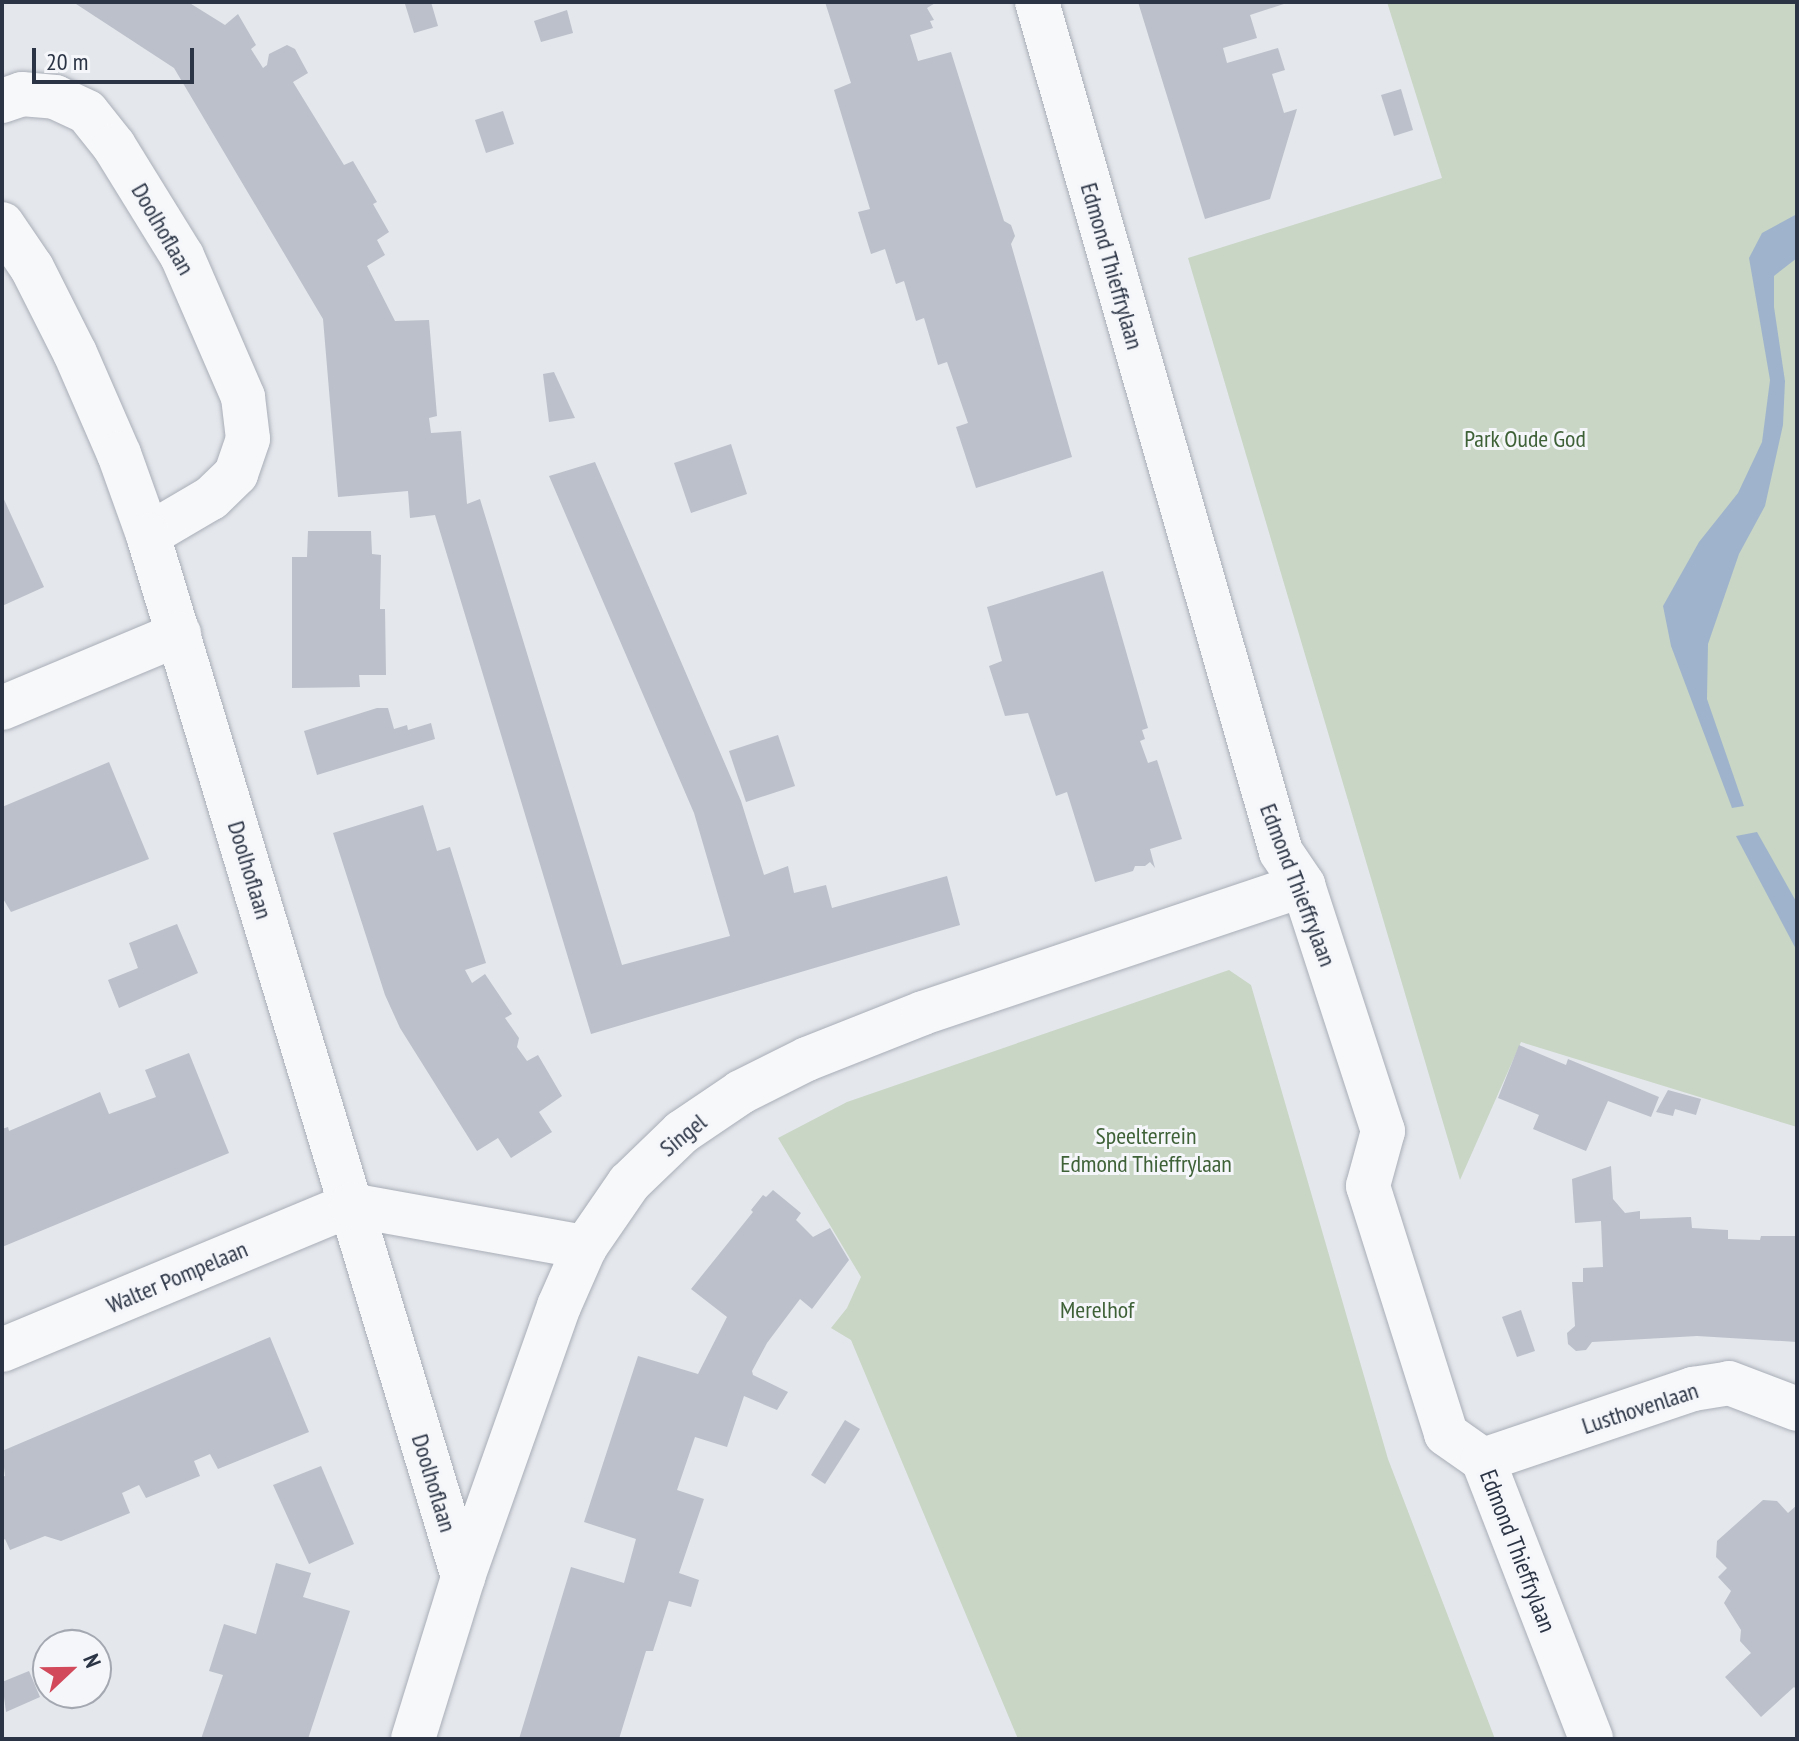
<!DOCTYPE html>
<html>
<head>
<meta charset="utf-8">
<style>
  body { margin:0 }
  #map { position:relative; width:1799px; height:1741px; overflow:hidden; background:#e4e7ec; font-family:"PT Sans Narrow",sans-serif }
  div>[style] { position:absolute }
  .green>* { inset:0; background:#c9d6c5 }
  .water>* { inset:0; background:#9fb4cc }
  .building>* { inset:0; background:#bbc0ca }
  .roads { filter:drop-shadow(0 0 2px #a9aeb7) drop-shadow(0 0 2px #a9aeb7) }
  .minor>* { height:44px; margin:-22px; padding:0 22px; transform-origin:22px; border-radius:22px; background:#f7f8fa }
  span { translate:-50% -50%; white-space:nowrap; text-align:center; line-height:1.15; -webkit-text-stroke:6px #f4f6f9; paint-order:stroke }
  .street-label { font-size:24px; color:#2b3445 }
  .park-label { font-size:24px; color:#3f6138 }
  .frame { position:absolute; inset:0; border:4px solid #2b3445; pointer-events:none }
  .north { position:absolute; left:32px; top:1629px; width:80px; height:80px; box-sizing:border-box; background:#f4f6f9; border:2px solid #a4a8b1; border-radius:50%; rotate:68deg; font-size:22px; font-weight:700; line-height:32px; text-align:center; color:#2b3445 }
  .north::after { content:''; display:block; margin:auto; width:28px; height:36px; background:#d1495b; clip-path:polygon(50% 0,100% 100%,50% 72%,0 100%) }
  .scale { position:absolute; left:32px; top:48px; width:162px; height:36px; box-sizing:border-box; border:4px solid #2b3445; border-top:0; padding-left:10px; font-size:24px; line-height:28px; white-space:nowrap; color:#2b3445; -webkit-text-stroke:6px #f4f6f9; paint-order:stroke }
</style>
</head>
<body>
<div id="map">
  <div class="green">
    <div style="clip-path:polygon(1387px 2px,1797px 2px,1797px 1127px,1521px 1042px,1460px 1180px,1188px 258px,1442px 178px)"></div>
    <div style="clip-path:polygon(1229px 970px,1251px 985px,1388px 1459px,1495px 1739px,1018px 1739px,851px 1340px,831px 1328px,847px 1308px,861px 1277px,778px 1138px,847px 1102px)"></div>
  </div>
  <div class="water">
    <div style="clip-path:polygon(1797px 214px,1797px 258px,1774px 276px,1774px 307px,1785px 381px,1783px 425px,1765px 506px,1739px 554px,1708px 644px,1707px 699px,1744px 806px,1732px 808px,1671px 646px,1663px 606px,1699px 542px,1738px 493px,1762px 442px,1770px 380px,1749px 258px,1762px 233px)"></div>
    <div style="clip-path:polygon(1757px 832px,1797px 903px,1797px 951px,1736px 836px)"></div>
  </div>
  <div class="building">
    <div style="clip-path:polygon(73px 2px,188px 2px,225px 25px,238px 14px,256px 45px,251px 49px,263px 68px,267px 65px,269px 54px,287px 45px,295px 49px,308px 73px,293px 82px,344px 165px,353px 161px,377px 202px,373px 204px,389px 232px,377px 240px,385px 255px,367px 266px,395px 321px,429px 320px,437px 416px,429px 418px,431px 433px,461px 431px,467px 504px,480px 499px,622px 965px,730px 936px,694px 813px,549px 476px,595px 462px,741px 801px,764px 875px,788px 866px,794px 893px,826px 885px,832px 908px,947px 876px,960px 925px,591px 1034px,435px 515px,410px 518px,408px 491px,338px 497px,323px 319px,174px 68px)"></div>
    <div style="clip-path:polygon(431px 2px,438px 26px,414px 33px,405px 4px)"></div>
    <div style="clip-path:polygon(825px 2px,937px 2px,927px 8px,934px 20px,930px 21px,933px 28px,910px 35px,918px 61px,951px 52px,1004px 221px,1011px 225px,1015px 236px,1011px 244px,1072px 457px,976px 488px,956px 427px,968px 423px,947px 362px,938px 365px,924px 318px,916px 321px,904px 281px,896px 284px,885px 249px,871px 254px,858px 212px,870px 209px,834px 90px,851px 83px)"></div>
    <div style="clip-path:polygon(1138px 2px,1290px 2px,1250px 15px,1257px 38px,1223px 48px,1227px 63px,1278px 48px,1285px 70px,1272px 74px,1284px 113px,1297px 109px,1270px 199px,1205px 219px)"></div>
    <div style="clip-path:polygon(567px 10px,573px 33px,541px 42px,534px 21px)"></div>
    <div style="clip-path:polygon(1401px 89px,1413px 130px,1394px 136px,1381px 95px)"></div>
    <div style="clip-path:polygon(503px 111px,514px 144px,486px 153px,475px 120px)"></div>
    <div style="clip-path:polygon(554px 372px,575px 418px,549px 422px,543px 374px)"></div>
    <div style="clip-path:polygon(731px 444px,747px 494px,691px 513px,674px 463px)"></div>
    <div style="clip-path:polygon(2px 495px,44px 587px,2px 606px)"></div>
    <div style="clip-path:polygon(308px 531px,371px 531px,372px 554px,381px 555px,380px 609px,385px 609px,386px 675px,359px 675px,360px 687px,292px 688px,292px 557px,307px 557px)"></div>
    <div style="clip-path:polygon(1103px 571px,1148px 728px,1142px 730px,1145px 739px,1140px 741px,1148px 763px,1157px 760px,1182px 839px,1150px 849px,1155px 868px,1150px 862px,1145px 866px,1135px 866px,1133px 871px,1095px 882px,1067px 792px,1056px 796px,1028px 713px,1005px 716px,989px 666px,1002px 661px,987px 607px)"></div>
    <div style="clip-path:polygon(377px 708px,388px 708px,394px 729px,407px 725px,408px 730px,431px 723px,435px 739px,317px 775px,304px 731px)"></div>
    <div style="clip-path:polygon(778px 735px,795px 786px,746px 802px,729px 751px)"></div>
    <div style="clip-path:polygon(109px 762px,149px 859px,11px 912px,2px 897px,2px 807px)"></div>
    <div style="clip-path:polygon(423px 805px,437px 851px,450px 847px,486px 963px,465px 970px,472px 983px,485px 974px,512px 1014px,505px 1018px,519px 1038px,517px 1047px,527px 1061px,538px 1055px,562px 1096px,539px 1112px,552px 1132px,511px 1158px,498px 1138px,477px 1151px,400px 1028px,385px 995px,333px 833px)"></div>
    <div style="clip-path:polygon(177px 924px,198px 973px,119px 1008px,108px 980px,138px 968px,129px 943px)"></div>
    <div style="clip-path:polygon(1519px 1045px,1566px 1065px,1568px 1059px,1659px 1097px,1651px 1117px,1608px 1101px,1586px 1151px,1533px 1129px,1539px 1115px,1498px 1098px)"></div>
    <div style="clip-path:polygon(189px 1053px,229px 1153px,2px 1247px,2px 1129px,8px 1127px,9px 1131px,100px 1092px,109px 1114px,156px 1097px,145px 1070px)"></div>
    <div style="clip-path:polygon(1668px 1090px,1701px 1099px,1696px 1115px,1675px 1109px,1673px 1116px,1656px 1112px)"></div>
    <div style="clip-path:polygon(1611px 1166px,1613px 1199px,1625px 1213px,1640px 1211px,1640px 1219px,1691px 1217px,1692px 1228px,1728px 1230px,1728px 1239px,1760px 1240px,1761px 1236px,1797px 1236px,1797px 1342px,1697px 1336px,1592px 1342px,1586px 1350px,1576px 1351px,1568px 1344px,1567px 1333px,1575px 1326px,1572px 1282px,1583px 1282px,1583px 1268px,1603px 1267px,1601px 1221px,1575px 1223px,1572px 1179px)"></div>
    <div style="clip-path:polygon(773px 1190px,801px 1213px,796px 1220px,813px 1237px,830px 1228px,849px 1260px,812px 1309px,800px 1299px,767px 1343px,752px 1371px,753px 1375px,788px 1392px,777px 1410px,744px 1396px,727px 1447px,695px 1437px,677px 1490px,704px 1499px,679px 1573px,699px 1580px,691px 1607px,669px 1601px,653px 1651px,646px 1651px,619px 1739px,519px 1739px,571px 1567px,624px 1583px,636px 1539px,584px 1522px,638px 1356px,698px 1374px,727px 1317px,691px 1289px,753px 1212px,751px 1210px,763px 1195px,766px 1197px)"></div>
    <div style="clip-path:polygon(1521px 1310px,1535px 1351px,1517px 1357px,1502px 1317px)"></div>
    <div style="clip-path:polygon(270px 1337px,309px 1432px,218px 1469px,210px 1454px,194px 1461px,200px 1476px,146px 1498px,139px 1485px,122px 1493px,130px 1513px,61px 1541px,45px 1536px,10px 1550px,5px 1539px,2px 1541px,2px 1477px,5px 1476px,2px 1451px)"></div>
    <div style="clip-path:polygon(845px 1420px,860px 1429px,825px 1484px,811px 1475px)"></div>
    <div style="clip-path:polygon(321px 1466px,354px 1544px,309px 1564px,273px 1485px)"></div>
    <div style="clip-path:polygon(1763px 1500px,1777px 1501px,1788px 1513px,1797px 1505px,1797px 1690px,1794px 1687px,1761px 1717px,1725px 1677px,1751px 1653px,1740px 1641px,1741px 1630px,1724px 1603px,1731px 1591px,1718px 1577px,1727px 1568px,1716px 1557px,1717px 1541px)"></div>
    <div style="clip-path:polygon(276px 1563px,311px 1573px,303px 1597px,350px 1611px,308px 1739px,201px 1739px,223px 1675px,209px 1671px,224px 1624px,256px 1634px)"></div>
    <div style="clip-path:polygon(29px 1671px,40px 1697px,6px 1712px,2px 1682px)"></div>
  </div>
  <div class="roads">
    <div class="minor">
      <div style="left:1037px;top:2px;width:884px;rotate:73.98deg"></div>
      <div style="left:1281px;top:852px;width:40px;rotate:56deg"></div>
      <div style="left:1303px;top:885px;width:259px;rotate:72deg"></div>
      <div style="left:1383px;top:1131px;width:57px;rotate:105.3deg"></div>
      <div style="left:1368px;top:1186px;width:260px;rotate:72.5deg"></div>
      <div style="left:1446px;top:1434px;width:45px;rotate:35.1deg"></div>
      <div style="left:1483px;top:1460px;width:299px;rotate:68.8deg"></div>
      <div style="left:2px;top:101px;width:21px;rotate:-19deg"></div>
      <div style="left:22px;top:94px;width:33px;rotate:5deg"></div>
      <div style="left:55px;top:97px;width:35px;rotate:25deg"></div>
      <div style="left:87px;top:112px;width:43px;rotate:51.5deg"></div>
      <div style="left:114px;top:146px;width:129px;rotate:58.3deg"></div>
      <div style="left:182px;top:256px;width:154px;rotate:66.6deg"></div>
      <div style="left:243px;top:397px;width:42px;rotate:83.2deg"></div>
      <div style="left:248px;top:439px;width:37px;rotate:109deg"></div>
      <div style="left:236px;top:474px;width:35px;rotate:136deg"></div>
      <div style="left:211px;top:498px;width:73px;rotate:149.6deg"></div>
      <div style="left:2px;top:224px;width:53px;rotate:55.7deg"></div>
      <div style="left:32px;top:268px;width:95px;rotate:63.2deg"></div>
      <div style="left:75px;top:353px;width:110px;rotate:66.5deg"></div>
      <div style="left:119px;top:454px;width:86px;rotate:70.3deg"></div>
      <div style="left:148px;top:535px;width:1089px;rotate:73.18deg"></div>
      <div style="left:2px;top:708px;width:192px;rotate:-22.7deg"></div>
      <div style="left:2px;top:1350px;width:378px;rotate:-22.6deg"></div>
      <div style="left:351px;top:1205px;width:238px;rotate:10.2deg"></div>
      <div style="left:1483px;top:1460px;width:222px;rotate:-18.7deg"></div>
      <div style="left:1693px;top:1389px;width:36px;rotate:-9deg"></div>
      <div style="left:1729px;top:1383px;width:73px;rotate:20.9deg"></div>
      <div style="left:413px;top:1739px;width:170px;rotate:-72.8deg"></div>
      <div style="left:463px;top:1577px;width:288px;rotate:-70.5deg"></div>
      <div style="left:559px;top:1306px;width:64px;rotate:-66.2deg"></div>
      <div style="left:585px;top:1247px;width:78px;rotate:-55.5deg"></div>
      <div style="left:629px;top:1183px;width:74px;rotate:-43.9deg"></div>
      <div style="left:682px;top:1132px;width:71px;rotate:-34.1deg"></div>
      <div style="left:741px;top:1092px;width:74px;rotate:-26.6deg"></div>
      <div style="left:807px;top:1059px;width:125px;rotate:-21.6deg"></div>
      <div style="left:923px;top:1013px;width:401px;rotate:-18.6deg"></div>
    </div>
  </div>
  <div class="street-label">
    <span style="left:163px;top:229px;rotate:60deg">Doolhoflaan</span>
    <span style="left:1112px;top:266px;rotate:74deg">Edmond Thieffrylaan</span>
    <span style="left:250px;top:870px;rotate:73deg">Doolhoflaan</span>
    <span style="left:1298px;top:885px;rotate:69deg">Edmond Thieffrylaan</span>
    <span style="left:683px;top:1135px;rotate:-39deg">Singel</span>
    <span style="left:177px;top:1277px;rotate:-23deg">Walter Pompelaan</span>
    <span style="left:1640px;top:1408px;rotate:-18deg">Lusthovenlaan</span>
    <span style="left:434px;top:1483px;rotate:73deg">Doolhoflaan</span>
    <span style="left:1518px;top:1551px;rotate:69deg">Edmond Thieffrylaan</span>
  </div>
  <div class="park-label">
    <span style="left:1525px;top:439px">Park Oude God</span>
    <span style="left:1146px;top:1150px">Speelterrein<br>Edmond Thieffrylaan</span>
    <span style="left:1097px;top:1310px">Merelhof</span>
  </div>
  <div class="frame"></div>
  <div class="north">N</div>
  <div class="scale">20 m</div>
</div>
</body>
</html>
